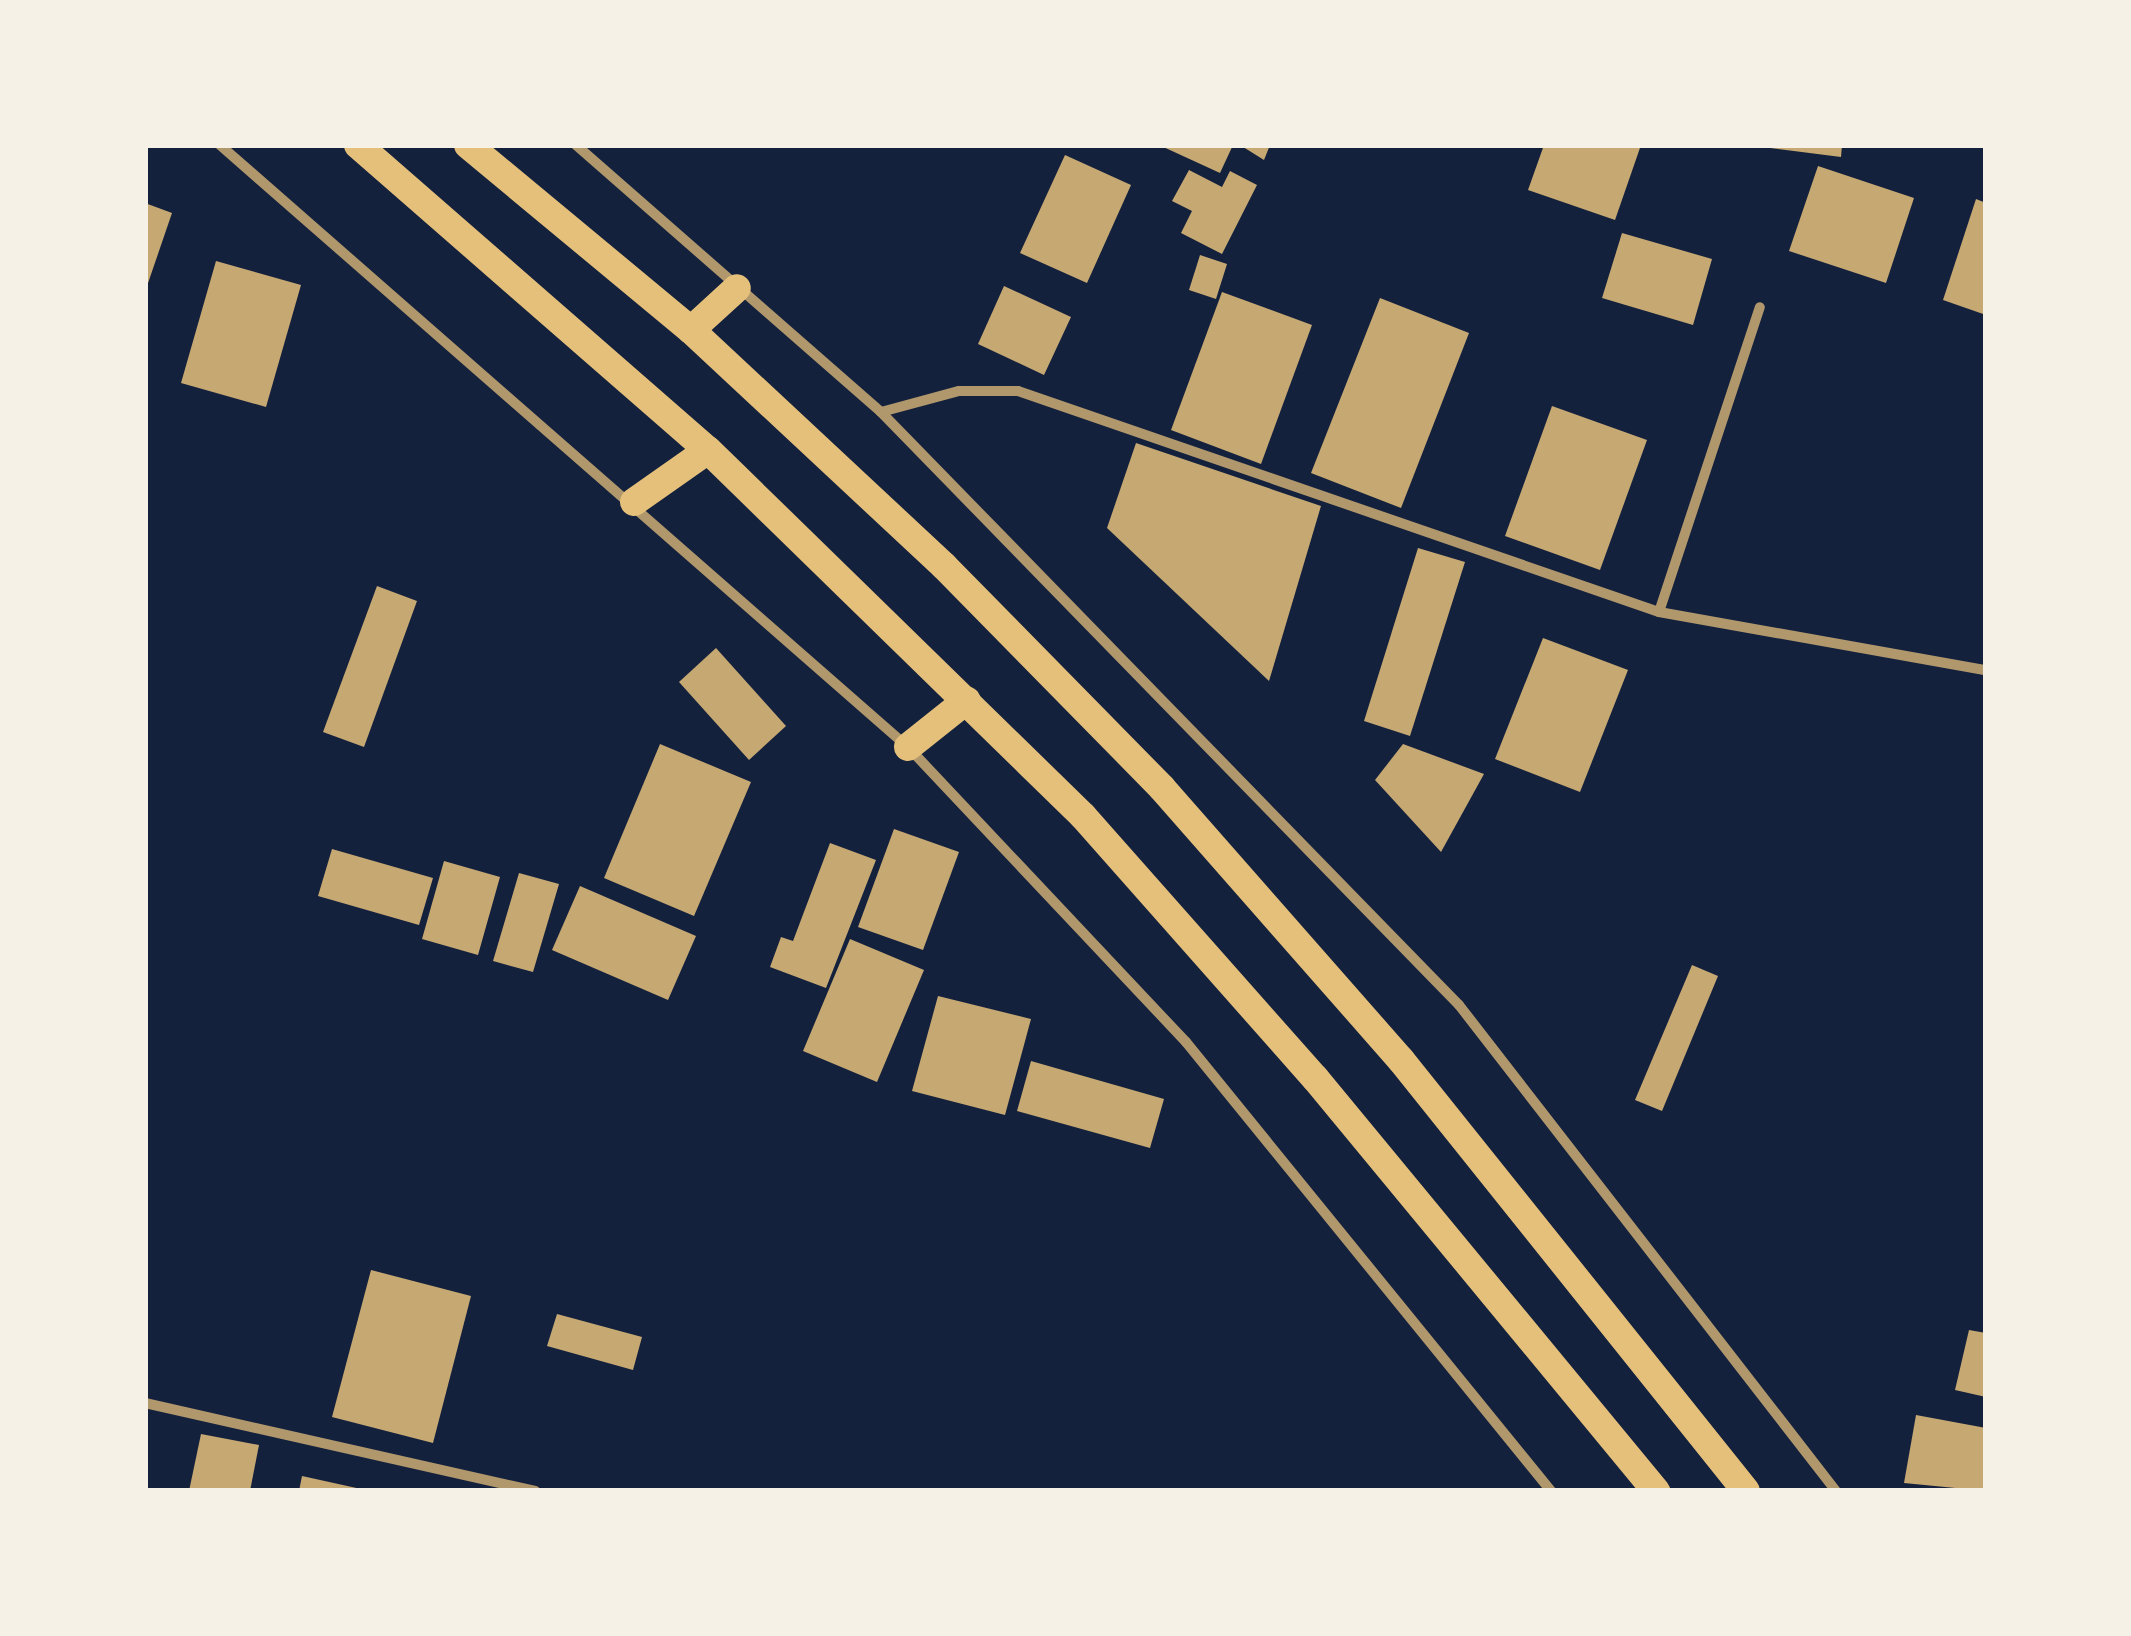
<!DOCTYPE html>
<html>
<head>
<meta charset="utf-8">
<style>
  body { margin:0 }
  #map { position:relative; width:2131px; height:1636px; overflow:hidden; background:#14213d; font-family:"Noto Sans",sans-serif }
  div>[style] { position:absolute }
  .building>* { inset:0; background:#c6a872 }
  .minor>* { height:10px; margin:-5px; padding:0 5px; transform-origin:5px; border-radius:5px; background:#b1986c }
  .trunk>* { height:28px; margin:-14px; padding:0 14px; transform-origin:14px; border-radius:14px; background:#e5c07b }
  span { translate:-50% -50%; white-space:nowrap; text-align:center; line-height:1.15; -webkit-text-stroke:10px #f6f1e7; paint-order:stroke }
  .frame { position:absolute; inset:0; border:148px solid #f6f1e7; pointer-events:none }
</style>
</head>
<body>
<div id="map">
  <div class="building">
    <div style="clip-path:polygon(1159px 145px,1233px 145px,1220px 173px)"></div>
    <div style="clip-path:polygon(1240px 145px,1270px 145px,1264px 160px)"></div>
    <div style="clip-path:polygon(1544px 145px,1641px 145px,1615px 220px,1528px 190px)"></div>
    <div style="clip-path:polygon(1747px 145px,1842px 145px,1841px 157px)"></div>
    <div style="clip-path:polygon(1065px 155px,1131px 185px,1087px 283px,1020px 253px)"></div>
    <div style="clip-path:polygon(1818px 166px,1914px 198px,1886px 283px,1789px 251px)"></div>
    <div style="clip-path:polygon(1189px 170px,1222px 187px,1230px 171px,1257px 185px,1222px 254px,1181px 233px,1192px 211px,1172px 201px)"></div>
    <div style="clip-path:polygon(1976px 199px,1986px 203px,1986px 315px,1943px 300px)"></div>
    <div style="clip-path:polygon(145px 203px,172px 213px,146px 289px,145px 288px)"></div>
    <div style="clip-path:polygon(1622px 233px,1712px 259px,1693px 325px,1602px 298px)"></div>
    <div style="clip-path:polygon(1200px 255px,1227px 264px,1216px 299px,1189px 290px)"></div>
    <div style="clip-path:polygon(216px 261px,301px 285px,266px 407px,181px 383px)"></div>
    <div style="clip-path:polygon(1004px 286px,1071px 317px,1044px 375px,978px 344px)"></div>
    <div style="clip-path:polygon(1222px 292px,1312px 325px,1261px 464px,1171px 430px)"></div>
    <div style="clip-path:polygon(1380px 298px,1469px 333px,1401px 508px,1311px 473px)"></div>
    <div style="clip-path:polygon(1552px 406px,1647px 440px,1600px 570px,1505px 536px)"></div>
    <div style="clip-path:polygon(1136px 443px,1321px 506px,1269px 681px,1107px 528px)"></div>
    <div style="clip-path:polygon(1418px 548px,1465px 562px,1410px 736px,1364px 721px)"></div>
    <div style="clip-path:polygon(377px 586px,417px 601px,364px 747px,323px 732px)"></div>
    <div style="clip-path:polygon(1543px 638px,1628px 670px,1580px 792px,1495px 759px)"></div>
    <div style="clip-path:polygon(716px 648px,786px 726px,749px 760px,679px 682px)"></div>
    <div style="clip-path:polygon(660px 744px,751px 782px,694px 916px,604px 878px)"></div>
    <div style="clip-path:polygon(1403px 744px,1484px 774px,1441px 852px,1375px 780px)"></div>
    <div style="clip-path:polygon(894px 829px,959px 852px,923px 950px,858px 927px)"></div>
    <div style="clip-path:polygon(830px 843px,876px 860px,826px 988px,770px 967px,781px 937px,793px 941px)"></div>
    <div style="clip-path:polygon(332px 849px,433px 878px,419px 925px,318px 896px)"></div>
    <div style="clip-path:polygon(444px 861px,500px 877px,478px 955px,422px 939px)"></div>
    <div style="clip-path:polygon(519px 873px,559px 884px,533px 972px,493px 961px)"></div>
    <div style="clip-path:polygon(580px 886px,696px 936px,668px 1000px,552px 950px)"></div>
    <div style="clip-path:polygon(850px 939px,924px 970px,877px 1082px,803px 1051px)"></div>
    <div style="clip-path:polygon(1692px 965px,1718px 976px,1662px 1111px,1635px 1100px)"></div>
    <div style="clip-path:polygon(938px 996px,1031px 1019px,1005px 1115px,912px 1091px)"></div>
    <div style="clip-path:polygon(1031px 1061px,1164px 1099px,1150px 1148px,1017px 1111px)"></div>
    <div style="clip-path:polygon(371px 1270px,471px 1296px,433px 1443px,332px 1417px)"></div>
    <div style="clip-path:polygon(557px 1314px,642px 1337px,633px 1370px,547px 1346px)"></div>
    <div style="clip-path:polygon(1969px 1330px,1986px 1333px,1986px 1397px,1955px 1390px)"></div>
    <div style="clip-path:polygon(1916px 1415px,1986px 1428px,1986px 1491px,1904px 1483px)"></div>
    <div style="clip-path:polygon(201px 1434px,259px 1445px,250px 1491px,189px 1491px)"></div>
    <div style="clip-path:polygon(302px 1476px,361px 1489px,361px 1491px,299px 1491px)"></div>
  </div>
  <div class="minor">
    <div style="left:220px;top:145px;width:914px;rotate:41.19deg"></div>
    <div style="left:908px;top:747px;width:405px;rotate:46.7deg"></div>
    <div style="left:1186px;top:1042px;width:579px;rotate:50.89deg"></div>
    <div style="left:576px;top:145px;width:405px;rotate:41.2deg"></div>
    <div style="left:881px;top:412px;width:828px;rotate:45.73deg"></div>
    <div style="left:1459px;top:1005px;width:615px;rotate:52.2deg"></div>
    <div style="left:881px;top:412px;width:81px;rotate:-15.1deg"></div>
    <div style="left:959px;top:391px;width:59px"></div>
    <div style="left:1018px;top:391px;width:678px;rotate:19.02deg"></div>
    <div style="left:1659px;top:612px;width:332px;rotate:10.1deg"></div>
    <div style="left:1659px;top:612px;width:321px;rotate:-71.7deg"></div>
    <div style="left:145px;top:1403px;width:400px;rotate:12.7deg"></div>
  </div>
  <div class="trunk">
    <div style="left:358px;top:145px;width:464px;rotate:41.1deg"></div>
    <div style="left:708px;top:450px;width:524px;rotate:44.3deg"></div>
    <div style="left:1083px;top:816px;width:350px;rotate:48.5deg"></div>
    <div style="left:1315px;top:1078px;width:536px;rotate:50.45deg"></div>
    <div style="left:468px;top:145px;width:290px;rotate:39.7deg"></div>
    <div style="left:691px;top:330px;width:346px;rotate:43deg"></div>
    <div style="left:944px;top:566px;width:311px;rotate:45.5deg"></div>
    <div style="left:1162px;top:788px;width:362px;rotate:48.7deg"></div>
    <div style="left:1401px;top:1060px;width:552px;rotate:51.32deg"></div>
    <div style="left:691px;top:330px;width:62px;rotate:-42.4deg"></div>
    <div style="left:634px;top:502px;width:90px;rotate:-35.1deg"></div>
    <div style="left:908px;top:747px;width:75px;rotate:-38.5deg"></div>
  </div>
  <div class="frame"></div>
</div>
</body>
</html>
